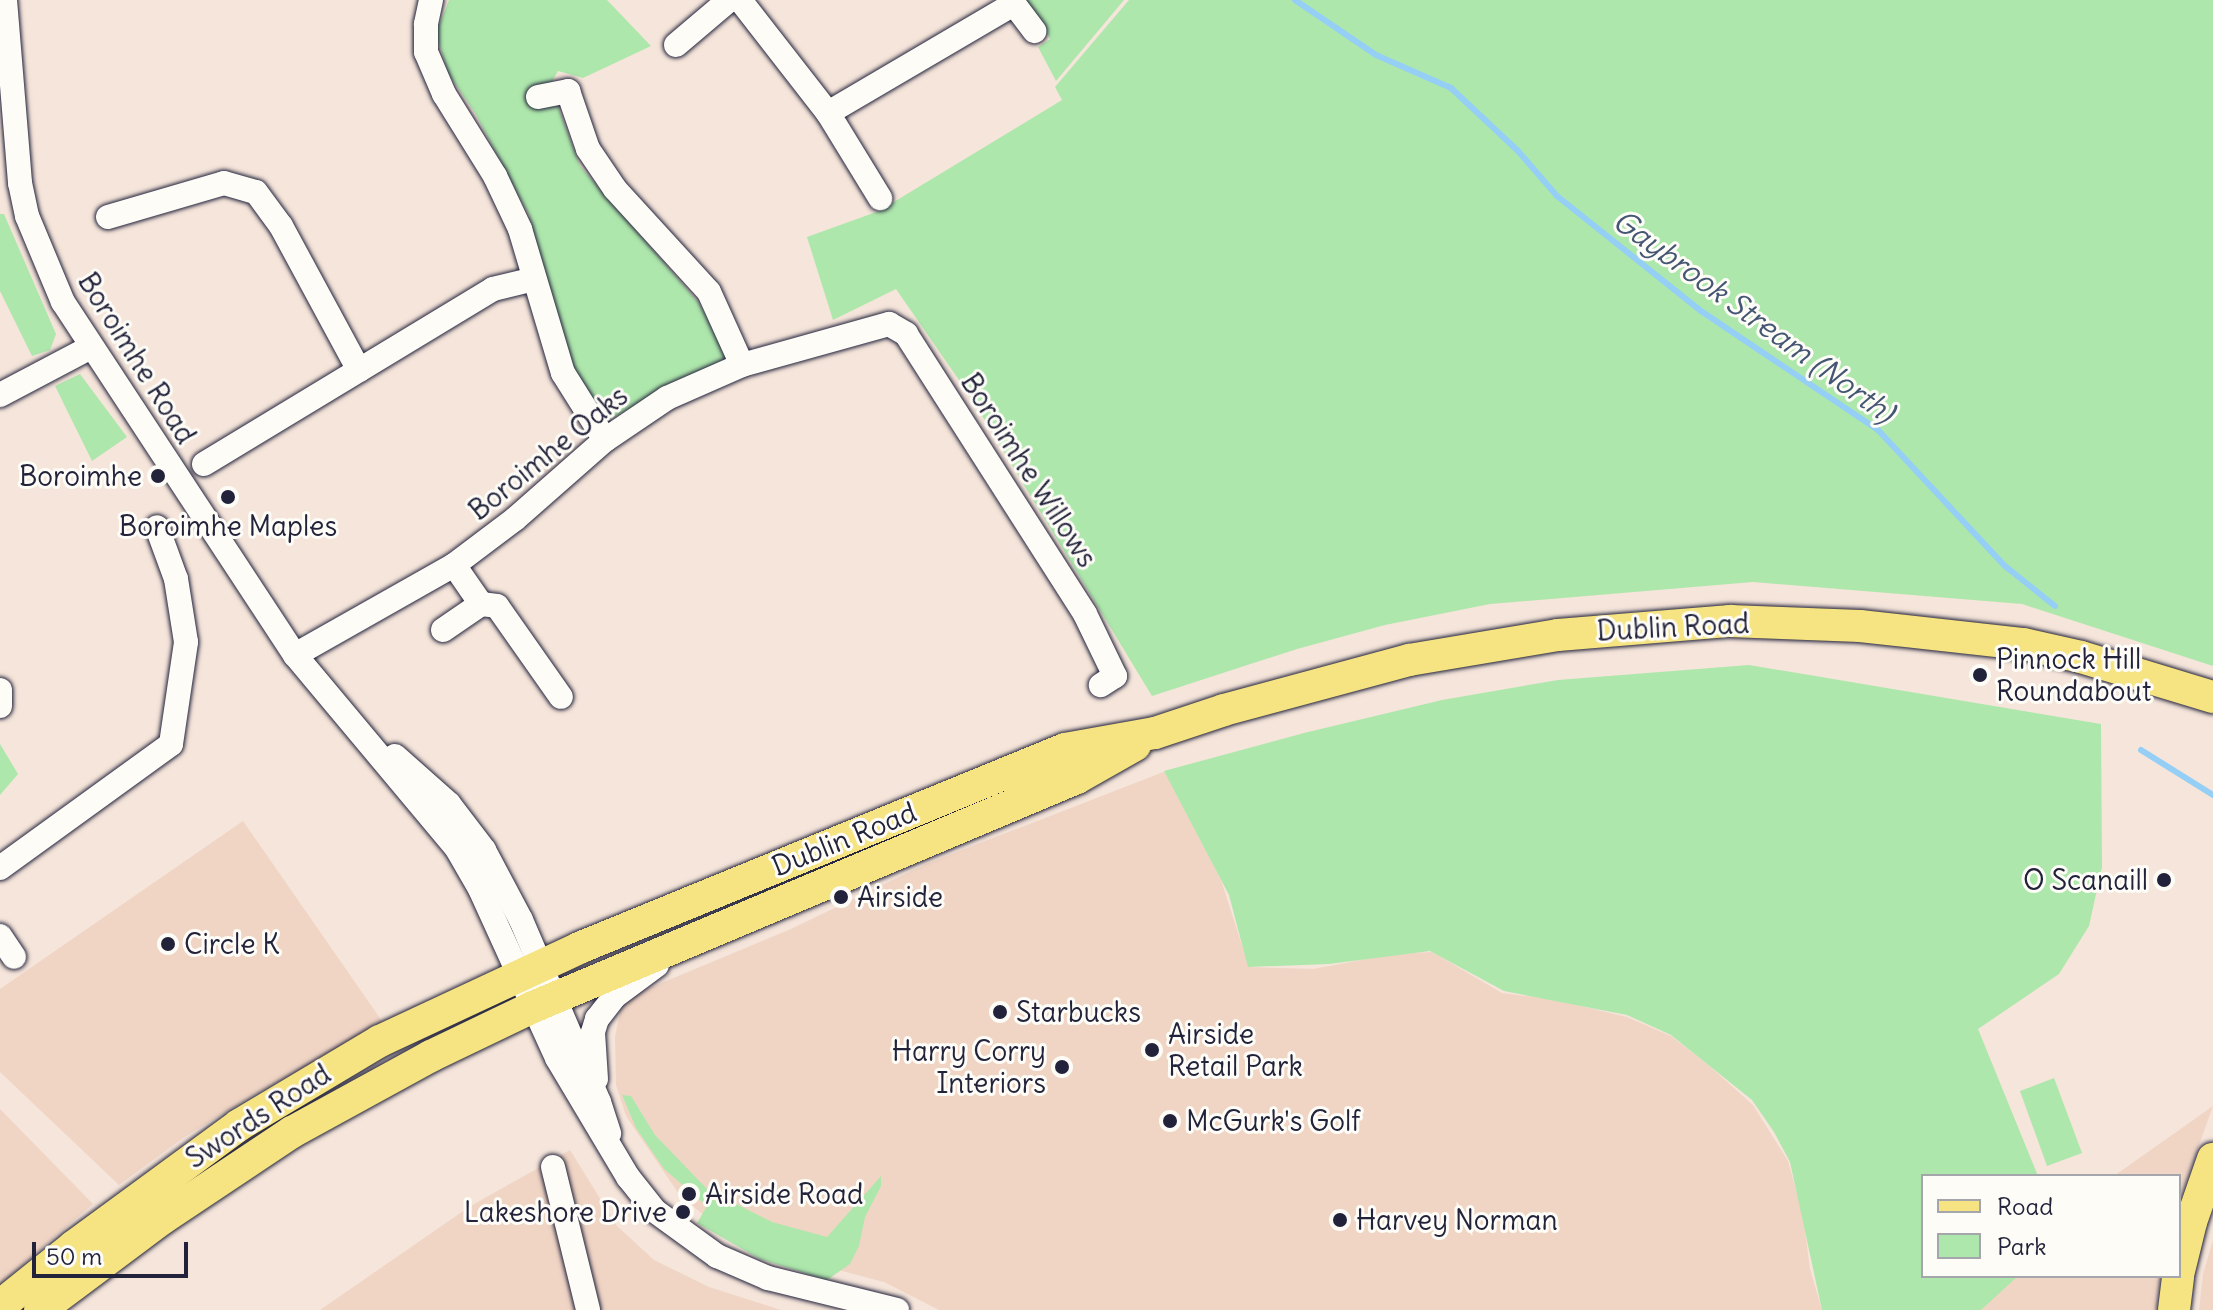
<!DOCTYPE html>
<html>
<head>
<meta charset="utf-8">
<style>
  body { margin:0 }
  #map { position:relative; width:2213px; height:1310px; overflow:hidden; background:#f5e5da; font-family:Delius,sans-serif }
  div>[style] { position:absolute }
  .built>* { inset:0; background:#f0d5c5 }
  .green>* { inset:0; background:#aee7ac }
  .stream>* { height:6px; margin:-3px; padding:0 3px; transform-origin:3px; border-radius:3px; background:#95cff5 }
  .roads { filter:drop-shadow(0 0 2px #22223b) drop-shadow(0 0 2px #22223b) }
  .minor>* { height:24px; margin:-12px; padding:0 12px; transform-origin:12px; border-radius:12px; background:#fdfcf7 }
  .major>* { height:32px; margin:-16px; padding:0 16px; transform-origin:16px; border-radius:16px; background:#f6e381 }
  .dots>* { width:22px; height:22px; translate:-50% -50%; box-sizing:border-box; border:4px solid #fdfcf7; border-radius:50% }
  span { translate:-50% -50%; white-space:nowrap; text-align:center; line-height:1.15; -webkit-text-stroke:6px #fdfcf7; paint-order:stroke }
  .street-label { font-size:28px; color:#22223b }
  .poi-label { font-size:28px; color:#22223b }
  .right { translate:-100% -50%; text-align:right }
  .left { translate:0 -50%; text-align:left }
  .water-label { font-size:30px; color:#445673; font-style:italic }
  .legend { position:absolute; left:1921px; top:1174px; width:260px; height:104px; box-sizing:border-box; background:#fdfcf7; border:2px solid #a5a5ac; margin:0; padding:10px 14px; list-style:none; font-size:24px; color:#22223b }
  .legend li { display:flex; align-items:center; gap:16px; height:40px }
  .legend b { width:40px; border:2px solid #a5a5ac }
  .scale { position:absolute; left:32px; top:1242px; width:156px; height:36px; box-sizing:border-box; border:4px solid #22223b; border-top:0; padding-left:10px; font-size:24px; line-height:28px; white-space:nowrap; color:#22223b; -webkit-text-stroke:6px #fdfcf7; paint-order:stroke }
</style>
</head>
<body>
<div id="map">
  <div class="built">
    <div style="clip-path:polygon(1166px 771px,1221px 880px,1249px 967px,1313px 969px,1394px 954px,1432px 952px,1502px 993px,1552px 999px,1627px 1017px,1671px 1036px,1706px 1063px,1753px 1105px,1788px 1161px,1803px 1216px,1810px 1269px,1822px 1310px,939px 1310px,884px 1282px,827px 1267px,720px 1229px,679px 1194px,626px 1116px,616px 1085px,615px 1037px,621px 1007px,640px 992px,791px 929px,926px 864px)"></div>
    <div style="clip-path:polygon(243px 821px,384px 1024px,257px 1093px,183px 1138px,119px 1185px,0 1072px,0 989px)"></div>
    <div style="clip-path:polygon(2213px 1106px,2179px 1201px,2179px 1176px,2114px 1176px)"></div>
    <div style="clip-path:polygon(0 1109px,93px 1204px,0 1284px)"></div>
    <div style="clip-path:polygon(570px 1150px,617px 1226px,654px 1260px,709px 1287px,781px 1310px,320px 1310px,469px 1207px)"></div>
    <div style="clip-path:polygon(2213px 1240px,2213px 1310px,2199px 1310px,2203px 1274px)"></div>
    <div style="clip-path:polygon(2017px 1276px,2160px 1276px,2156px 1310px,1980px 1310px)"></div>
  </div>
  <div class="green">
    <div style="clip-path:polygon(449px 0,607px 0,651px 46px,583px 78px,558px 71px,550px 85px,580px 166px,699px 303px,729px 360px,663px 389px,609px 420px,594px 406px,564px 350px,529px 215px,475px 113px,448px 73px,436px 33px)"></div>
    <div style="clip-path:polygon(1025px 0,1124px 0,1056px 81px,1038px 47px,1050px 39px)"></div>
    <div style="clip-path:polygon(1129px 0,2213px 0,2213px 666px,2022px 604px,1753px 582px,1490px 604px,1385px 625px,1297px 649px,1152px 696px,970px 396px,896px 289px,833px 320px,807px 237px,879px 211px,1062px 100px,1055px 87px)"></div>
    <div style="clip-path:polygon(0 214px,4px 214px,56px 334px,50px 350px,32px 356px,0 291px)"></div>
    <div style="clip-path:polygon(80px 374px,127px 437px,92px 461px,55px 386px)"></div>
    <div style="clip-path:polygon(1749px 665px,2101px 724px,2102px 867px,2089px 926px,2059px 974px,1978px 1029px,2038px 1176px,1923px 1176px,1923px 1276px,2018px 1276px,1981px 1310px,1822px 1310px,1790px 1162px,1774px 1132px,1752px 1100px,1671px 1035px,1627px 1015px,1504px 991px,1430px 951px,1329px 964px,1248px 967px,1229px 895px,1164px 771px,1304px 733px,1442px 700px,1558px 680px)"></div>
    <div style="clip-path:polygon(0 744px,18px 774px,0 795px)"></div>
    <div style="clip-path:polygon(2054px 1078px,2082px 1153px,2047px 1166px,2020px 1091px)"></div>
    <div style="clip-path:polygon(622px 1095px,631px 1096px,655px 1135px,708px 1190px,772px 1222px,827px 1237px,881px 1176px,881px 1186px,865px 1217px,859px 1246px,850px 1264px,827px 1280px,760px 1259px,697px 1223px,707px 1206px,664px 1169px,636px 1128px)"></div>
  </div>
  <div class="stream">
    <div style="left:1295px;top:0;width:98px;rotate:34.2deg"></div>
    <div style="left:1376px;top:55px;width:82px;rotate:23.7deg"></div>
    <div style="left:1451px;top:88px;width:92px;rotate:43.2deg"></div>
    <div style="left:1518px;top:151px;width:60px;rotate:49.1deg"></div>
    <div style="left:1557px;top:196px;width:184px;rotate:38.6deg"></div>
    <div style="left:1701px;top:311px;width:213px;rotate:33.9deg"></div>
    <div style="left:1878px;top:430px;width:186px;rotate:47deg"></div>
    <div style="left:2005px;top:566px;width:64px;rotate:38.7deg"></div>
    <div style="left:2141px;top:750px;width:85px;rotate:32deg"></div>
  </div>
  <div class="roads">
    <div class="minor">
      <div style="left:5px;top:0;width:184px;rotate:85.3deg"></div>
      <div style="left:20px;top:183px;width:34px;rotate:78deg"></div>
      <div style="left:27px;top:216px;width:93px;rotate:67.3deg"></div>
      <div style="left:63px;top:302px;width:422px;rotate:56.7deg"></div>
      <div style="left:295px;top:655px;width:253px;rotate:50.1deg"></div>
      <div style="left:457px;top:849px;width:46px;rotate:60.1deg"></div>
      <div style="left:480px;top:889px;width:186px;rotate:65.5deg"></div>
      <div style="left:557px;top:1058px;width:139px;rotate:59.2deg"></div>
      <div style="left:628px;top:1177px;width:43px;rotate:51.5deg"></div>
      <div style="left:655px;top:1211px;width:77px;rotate:36deg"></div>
      <div style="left:717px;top:1256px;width:56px;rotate:23.3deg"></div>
      <div style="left:768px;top:1278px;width:133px;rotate:13.9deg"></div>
      <div style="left:431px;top:0;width:25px;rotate:102deg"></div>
      <div style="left:426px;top:24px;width:28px;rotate:90deg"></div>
      <div style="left:426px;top:52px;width:46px;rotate:66.8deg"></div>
      <div style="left:444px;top:94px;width:97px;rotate:58.1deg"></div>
      <div style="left:495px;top:176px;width:59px;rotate:64.7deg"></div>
      <div style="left:520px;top:229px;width:150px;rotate:73.4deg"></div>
      <div style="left:563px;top:373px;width:79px;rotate:57.9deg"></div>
      <div style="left:740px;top:0;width:143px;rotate:52.1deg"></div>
      <div style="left:828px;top:113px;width:100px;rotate:58.5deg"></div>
      <div style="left:1011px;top:0;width:39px;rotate:53deg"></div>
      <div style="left:676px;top:45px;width:70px;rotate:-40.3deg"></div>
      <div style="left:538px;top:97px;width:31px;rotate:-11deg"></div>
      <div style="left:568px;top:91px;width:61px;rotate:71deg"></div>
      <div style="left:588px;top:149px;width:48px;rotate:56deg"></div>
      <div style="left:615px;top:189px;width:139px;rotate:47.6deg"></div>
      <div style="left:709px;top:292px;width:80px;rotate:65.7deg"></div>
      <div style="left:828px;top:113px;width:216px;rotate:-30.4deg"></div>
      <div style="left:108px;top:217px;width:121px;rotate:-16.3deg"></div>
      <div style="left:224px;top:183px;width:33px;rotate:16deg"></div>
      <div style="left:256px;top:192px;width:42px;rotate:53.7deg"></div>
      <div style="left:281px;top:226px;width:164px;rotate:61.6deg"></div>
      <div style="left:0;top:395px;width:103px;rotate:-27.8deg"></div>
      <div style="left:204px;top:464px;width:338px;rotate:-31.2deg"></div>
      <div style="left:493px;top:289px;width:42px;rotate:-13.7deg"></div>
      <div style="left:454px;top:565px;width:47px;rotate:55.3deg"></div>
      <div style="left:481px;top:604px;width:16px;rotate:7deg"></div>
      <div style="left:497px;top:606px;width:111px;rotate:54.9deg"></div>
      <div style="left:443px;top:630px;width:46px;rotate:-34.4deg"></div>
      <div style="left:295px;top:655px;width:183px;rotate:-29.5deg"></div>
      <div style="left:454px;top:565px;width:76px;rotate:-37deg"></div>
      <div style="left:515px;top:519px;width:120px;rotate:-41.3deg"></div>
      <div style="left:605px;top:440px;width:75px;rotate:-34.1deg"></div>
      <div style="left:667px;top:398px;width:82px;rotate:-23.7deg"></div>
      <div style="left:742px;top:365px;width:153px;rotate:-15.6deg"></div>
      <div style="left:889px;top:324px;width:20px;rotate:30deg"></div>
      <div style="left:906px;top:334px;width:332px;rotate:57.4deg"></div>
      <div style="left:1085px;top:614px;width:69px;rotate:64.2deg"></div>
      <div style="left:1115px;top:676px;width:17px;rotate:147deg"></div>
      <div style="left:0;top:690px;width:16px;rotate:90deg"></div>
      <div style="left:395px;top:756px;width:72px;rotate:41.6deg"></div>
      <div style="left:449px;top:804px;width:58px;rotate:52.7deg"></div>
      <div style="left:484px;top:850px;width:79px;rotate:62.1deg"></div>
      <div style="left:521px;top:920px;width:198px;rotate:66.8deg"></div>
      <div style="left:599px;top:1102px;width:33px;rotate:72deg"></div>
      <div style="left:0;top:868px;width:211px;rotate:-35.9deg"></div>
      <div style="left:171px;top:744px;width:103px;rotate:-81.6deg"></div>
      <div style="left:186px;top:642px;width:64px;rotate:-99deg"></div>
      <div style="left:176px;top:579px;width:55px;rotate:-110.1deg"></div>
      <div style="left:0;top:936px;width:25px;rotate:56deg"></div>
      <div style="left:596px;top:1079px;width:47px;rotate:-93.7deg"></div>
      <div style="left:593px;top:1032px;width:14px;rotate:-73deg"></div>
      <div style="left:597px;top:1019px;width:29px;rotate:-52deg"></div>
      <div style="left:615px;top:996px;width:52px;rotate:-36.4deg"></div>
      <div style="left:553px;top:1167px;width:147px;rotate:76.2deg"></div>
    </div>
    <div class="major">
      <div style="left:2179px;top:1271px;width:50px;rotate:-76.2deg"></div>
      <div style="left:2191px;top:1222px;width:67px;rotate:-70.8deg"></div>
      <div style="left:0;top:1306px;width:94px;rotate:-38.9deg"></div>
      <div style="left:73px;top:1247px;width:206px;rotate:-36.3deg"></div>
      <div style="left:239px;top:1125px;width:164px;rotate:-30.8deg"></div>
      <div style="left:380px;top:1041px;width:220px;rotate:-25deg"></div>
      <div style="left:579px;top:948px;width:525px;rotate:-22.27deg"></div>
      <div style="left:1065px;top:749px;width:91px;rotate:-10.1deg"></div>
      <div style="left:1155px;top:733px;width:73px;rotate:-18.4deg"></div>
      <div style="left:1224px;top:710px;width:192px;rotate:-15.1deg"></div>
      <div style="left:1409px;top:660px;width:151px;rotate:-9.5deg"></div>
      <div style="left:1558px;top:635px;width:173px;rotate:-4.7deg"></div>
      <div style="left:1730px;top:621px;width:130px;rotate:2.2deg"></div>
      <div style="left:1860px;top:626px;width:165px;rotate:6.3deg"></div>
      <div style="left:2024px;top:644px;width:58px;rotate:12.8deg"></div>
      <div style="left:2081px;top:657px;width:138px;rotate:16.9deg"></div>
      <div style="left:40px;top:1310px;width:154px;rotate:-36.8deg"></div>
      <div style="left:163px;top:1218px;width:155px;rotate:-33.7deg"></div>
      <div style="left:292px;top:1132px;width:158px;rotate:-28.7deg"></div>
      <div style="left:431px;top:1056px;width:113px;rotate:-25.7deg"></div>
      <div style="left:533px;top:1007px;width:590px;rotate:-22.83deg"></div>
      <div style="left:1077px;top:778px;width:67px;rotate:-29.6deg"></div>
      <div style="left:2174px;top:1310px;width:34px;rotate:-83deg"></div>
    </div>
  </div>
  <div class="dots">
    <div style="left:158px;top:476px;background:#22223b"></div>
    <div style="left:228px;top:497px;background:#22223b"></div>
    <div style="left:1980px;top:675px;background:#22223b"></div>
    <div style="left:2164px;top:880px;background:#22223b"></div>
    <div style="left:841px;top:897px;background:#22223b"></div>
    <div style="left:168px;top:944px;background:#22223b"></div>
    <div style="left:1000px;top:1012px;background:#22223b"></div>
    <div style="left:1152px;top:1050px;background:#22223b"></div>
    <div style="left:1062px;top:1067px;background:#22223b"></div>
    <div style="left:1170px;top:1121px;background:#22223b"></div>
    <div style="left:689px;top:1194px;background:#22223b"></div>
    <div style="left:683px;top:1212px;background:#22223b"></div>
    <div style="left:1340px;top:1220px;background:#22223b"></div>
  </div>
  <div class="street-label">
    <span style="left:137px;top:358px;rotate:58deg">Boroimhe Road</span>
    <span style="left:548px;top:453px;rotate:-39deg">Boroimhe Oaks</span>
    <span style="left:1029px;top:470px;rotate:57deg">Boroimhe Willows</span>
    <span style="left:1673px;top:627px;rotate:-3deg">Dublin Road</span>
    <span style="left:844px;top:839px;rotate:-22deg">Dublin Road</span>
    <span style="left:258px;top:1116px;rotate:-33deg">Swords Road</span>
  </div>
  <div class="poi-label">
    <span class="right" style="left:142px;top:476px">Boroimhe</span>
    <span style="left:228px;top:526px">Boroimhe Maples</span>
    <span class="left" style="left:1996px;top:675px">Pinnock Hill<br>Roundabout</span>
    <span class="right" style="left:2148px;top:880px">O Scanaill</span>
    <span class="left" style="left:857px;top:897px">Airside</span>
    <span class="left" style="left:184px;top:944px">Circle K</span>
    <span class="left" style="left:1016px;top:1012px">Starbucks</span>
    <span class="left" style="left:1168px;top:1050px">Airside<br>Retail Park</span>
    <span class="right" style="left:1046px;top:1067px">Harry Corry<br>Interiors</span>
    <span class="left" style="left:1186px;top:1121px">McGurk's Golf</span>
    <span class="left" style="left:705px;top:1194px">Airside Road</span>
    <span class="right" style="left:667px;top:1212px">Lakeshore Drive</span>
    <span class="left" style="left:1356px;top:1220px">Harvey Norman</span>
  </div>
  <div class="water-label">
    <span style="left:1754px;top:316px;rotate:36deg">Gaybrook Stream (North)</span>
  </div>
  <ul class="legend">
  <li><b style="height:10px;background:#f6e381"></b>Road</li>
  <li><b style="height:22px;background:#aee7ac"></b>Park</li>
  </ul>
  <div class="scale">50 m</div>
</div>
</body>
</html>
